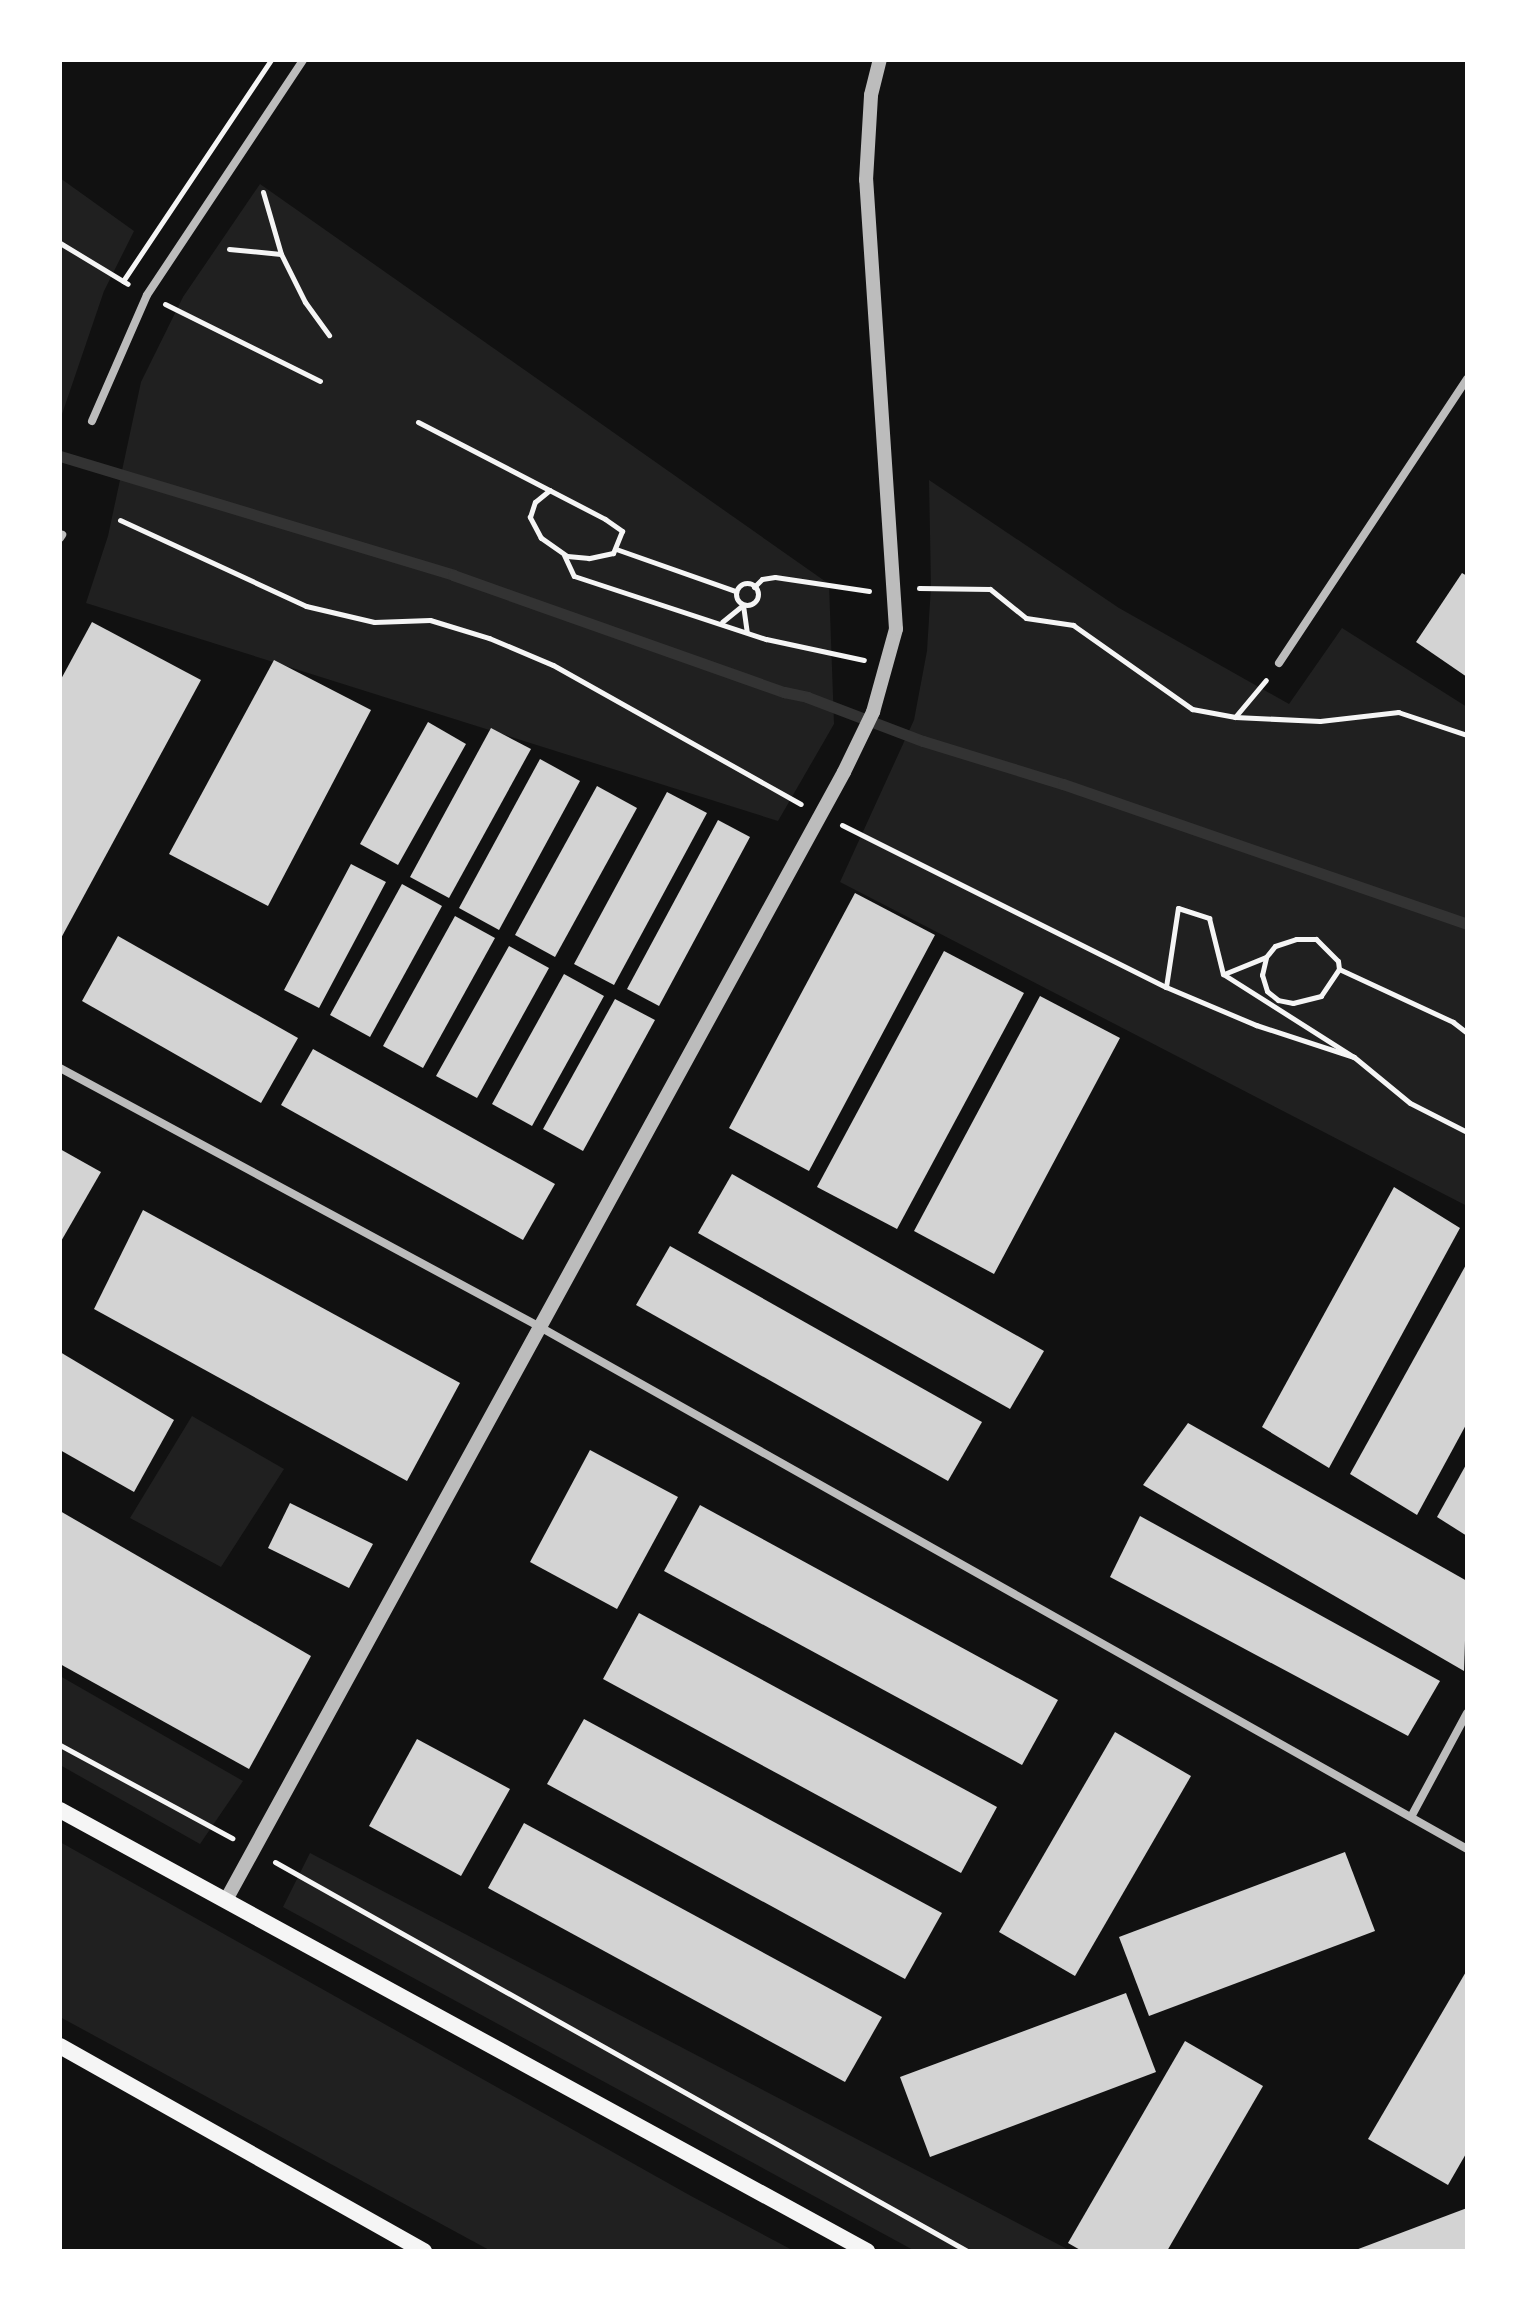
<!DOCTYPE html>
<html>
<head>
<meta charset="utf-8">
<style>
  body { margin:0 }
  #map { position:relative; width:1527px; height:2311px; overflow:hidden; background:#111; font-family:Helvetica,sans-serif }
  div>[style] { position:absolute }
  .green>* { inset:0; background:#202020 }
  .stream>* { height:11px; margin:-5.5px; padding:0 5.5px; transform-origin:5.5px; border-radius:5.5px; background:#333 }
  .building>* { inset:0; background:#d3d3d3 }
  .path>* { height:5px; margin:-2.5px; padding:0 2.5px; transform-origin:2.5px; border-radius:2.5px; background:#f5f5f5 }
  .path>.ring { margin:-2.5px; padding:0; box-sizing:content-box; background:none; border:5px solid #f5f5f5; border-radius:50% }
  .minor>* { height:8px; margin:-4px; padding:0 4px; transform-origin:4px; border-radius:4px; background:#bcbcbc }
  .tertiary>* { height:14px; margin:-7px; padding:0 7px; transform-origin:7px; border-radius:7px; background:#bcbcbc }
  .secondary>* { height:16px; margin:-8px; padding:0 8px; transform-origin:8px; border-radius:8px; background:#f5f5f5 }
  span { translate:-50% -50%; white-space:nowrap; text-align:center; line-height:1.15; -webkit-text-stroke:8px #fff; paint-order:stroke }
  .frame { position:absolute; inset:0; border:62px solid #fff; pointer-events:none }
</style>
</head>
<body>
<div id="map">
  <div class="green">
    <div style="clip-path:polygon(60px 178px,134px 231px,104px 291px,60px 420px)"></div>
    <div style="clip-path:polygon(260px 184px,829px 584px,834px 724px,778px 821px,86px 603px,108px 536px,141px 382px,183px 297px)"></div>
    <div style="clip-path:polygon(929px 480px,1119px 608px,1289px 704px,1342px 628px,1467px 707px,1467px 1206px,840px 882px,914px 720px,927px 651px,931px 586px)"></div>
    <div style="clip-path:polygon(192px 1416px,284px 1469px,221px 1567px,130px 1518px)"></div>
    <div style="clip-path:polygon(60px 1676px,243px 1781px,200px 1844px,60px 1765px)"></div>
    <div style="clip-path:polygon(60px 1842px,691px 2196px,794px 2251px,491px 2251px,60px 2017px)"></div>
    <div style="clip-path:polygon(310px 1853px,1071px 2251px,915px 2251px,283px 1907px)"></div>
  </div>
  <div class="stream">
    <div style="left:60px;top:456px;width:411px;rotate:16.8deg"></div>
    <div style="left:453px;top:575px;width:351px;rotate:19.5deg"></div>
    <div style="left:784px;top:692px;width:24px;rotate:12deg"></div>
    <div style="left:807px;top:697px;width:124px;rotate:20.8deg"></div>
    <div style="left:923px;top:741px;width:146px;rotate:17.1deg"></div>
    <div style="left:1063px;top:784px;width:428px;rotate:19.1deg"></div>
  </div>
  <div class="building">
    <div style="clip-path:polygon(1462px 573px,1467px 576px,1467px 677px,1416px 642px)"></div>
    <div style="clip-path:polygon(92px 622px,201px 680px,60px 940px,60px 681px)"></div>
    <div style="clip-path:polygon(274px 660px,371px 710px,268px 906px,169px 854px)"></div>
    <div style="clip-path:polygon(428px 722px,466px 744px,398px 865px,360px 844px)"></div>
    <div style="clip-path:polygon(491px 728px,531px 749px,449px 898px,410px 877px)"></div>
    <div style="clip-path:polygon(540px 759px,580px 781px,499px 930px,459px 908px)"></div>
    <div style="clip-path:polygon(597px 786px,637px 808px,555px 957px,515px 935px)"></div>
    <div style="clip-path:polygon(667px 792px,707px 813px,614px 985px,574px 964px)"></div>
    <div style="clip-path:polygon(718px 820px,750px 837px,659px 1006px,627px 989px)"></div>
    <div style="clip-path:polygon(351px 864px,386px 882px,319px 1008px,284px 990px)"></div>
    <div style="clip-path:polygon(402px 884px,442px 906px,370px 1037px,330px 1015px)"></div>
    <div style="clip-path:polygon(855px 893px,935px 935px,809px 1171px,729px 1128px)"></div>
    <div style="clip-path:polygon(455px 916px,495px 938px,423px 1068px,383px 1046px)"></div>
    <div style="clip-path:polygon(118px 936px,298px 1038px,261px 1103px,82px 1001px)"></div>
    <div style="clip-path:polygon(509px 946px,549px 968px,477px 1098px,436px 1076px)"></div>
    <div style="clip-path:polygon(944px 951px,1024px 993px,897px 1229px,817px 1187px)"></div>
    <div style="clip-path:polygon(564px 974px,604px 996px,532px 1126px,492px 1104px)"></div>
    <div style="clip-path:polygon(1040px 996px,1120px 1038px,994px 1274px,914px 1231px)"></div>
    <div style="clip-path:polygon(615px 999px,655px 1020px,583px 1151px,543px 1129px)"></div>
    <div style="clip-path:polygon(313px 1049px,555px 1184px,523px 1240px,281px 1105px)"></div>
    <div style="clip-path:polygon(60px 1149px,101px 1172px,60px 1243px)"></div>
    <div style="clip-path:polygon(732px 1174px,1044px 1351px,1010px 1409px,698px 1233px)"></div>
    <div style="clip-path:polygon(1394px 1187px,1460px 1228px,1329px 1468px,1262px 1427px)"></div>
    <div style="clip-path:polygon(143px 1210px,460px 1383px,407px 1481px,94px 1309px)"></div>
    <div style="clip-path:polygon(670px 1246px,982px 1422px,948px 1481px,636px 1305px)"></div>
    <div style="clip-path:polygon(1467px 1263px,1467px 1423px,1417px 1515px,1350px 1474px)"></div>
    <div style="clip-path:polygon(60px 1352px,174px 1420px,134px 1492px,60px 1450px)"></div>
    <div style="clip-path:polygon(1188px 1423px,1467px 1581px,1464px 1671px,1143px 1485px)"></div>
    <div style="clip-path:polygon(590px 1450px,678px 1497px,617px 1609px,530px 1562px)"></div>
    <div style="clip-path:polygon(1467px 1463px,1467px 1536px,1437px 1517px)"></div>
    <div style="clip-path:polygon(290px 1503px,373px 1544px,349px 1588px,268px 1548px)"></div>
    <div style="clip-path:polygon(700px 1505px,1058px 1700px,1022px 1765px,664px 1571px)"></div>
    <div style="clip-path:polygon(60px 1511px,311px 1656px,249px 1769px,60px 1664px)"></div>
    <div style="clip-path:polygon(1140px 1516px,1440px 1681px,1408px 1736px,1110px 1577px)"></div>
    <div style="clip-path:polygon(639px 1613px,997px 1807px,961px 1873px,603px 1679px)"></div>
    <div style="clip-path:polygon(584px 1719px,942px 1913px,905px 1979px,547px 1784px)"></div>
    <div style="clip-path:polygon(1115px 1732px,1191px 1776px,1075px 1976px,999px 1932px)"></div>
    <div style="clip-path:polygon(417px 1739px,510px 1789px,461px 1876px,369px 1826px)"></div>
    <div style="clip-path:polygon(524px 1823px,882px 2017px,845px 2082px,488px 1888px)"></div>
    <div style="clip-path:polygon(1345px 1852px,1375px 1931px,1149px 2016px,1119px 1937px)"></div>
    <div style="clip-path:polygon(1467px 1970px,1467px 2152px,1448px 2185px,1368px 2139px)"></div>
    <div style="clip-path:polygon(1126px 1993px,1156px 2072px,930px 2157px,900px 2077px)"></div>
    <div style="clip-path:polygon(1185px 2041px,1263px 2086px,1167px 2251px,1082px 2251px,1068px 2243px)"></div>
    <div style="clip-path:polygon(1467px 2208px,1467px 2251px,1353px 2251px)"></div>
  </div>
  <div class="path">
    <div style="left:263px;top:192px;width:65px;rotate:73.8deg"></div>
    <div style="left:281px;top:254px;width:54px;rotate:63.4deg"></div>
    <div style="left:305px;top:302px;width:41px;rotate:54deg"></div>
    <div style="left:60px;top:243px;width:79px;rotate:31.1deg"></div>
    <div style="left:229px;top:249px;width:52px;rotate:5.5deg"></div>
    <div style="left:123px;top:281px;width:266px;rotate:-56.2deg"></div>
    <div style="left:165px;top:304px;width:173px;rotate:26.4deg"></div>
    <div style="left:418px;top:422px;width:211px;rotate:27.4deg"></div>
    <div style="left:605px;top:519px;width:21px;rotate:35deg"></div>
    <div style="left:622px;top:531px;width:24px;rotate:112deg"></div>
    <div style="left:613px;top:553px;width:25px;rotate:168deg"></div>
    <div style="left:589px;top:558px;width:22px;rotate:-175deg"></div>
    <div style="left:567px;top:556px;width:32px;rotate:-145deg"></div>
    <div style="left:541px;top:538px;width:24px;rotate:-118deg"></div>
    <div style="left:530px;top:517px;width:16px;rotate:-72deg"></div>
    <div style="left:535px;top:502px;width:19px;rotate:-39deg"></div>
    <div style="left:120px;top:520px;width:205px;rotate:24.8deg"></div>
    <div style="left:306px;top:606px;width:70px;rotate:13.2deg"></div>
    <div style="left:374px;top:622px;width:56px;rotate:-2deg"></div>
    <div style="left:430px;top:620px;width:62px;rotate:17deg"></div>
    <div style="left:489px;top:638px;width:69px;rotate:22.9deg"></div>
    <div style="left:553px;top:665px;width:284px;rotate:29.3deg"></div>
    <div style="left:616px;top:549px;width:126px;rotate:19.4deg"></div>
    <div style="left:564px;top:555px;width:23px;rotate:65deg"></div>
    <div style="left:574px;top:576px;width:202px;rotate:18.2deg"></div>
    <div style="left:766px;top:639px;width:100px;rotate:12.1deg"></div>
    <div class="ring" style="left:736px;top:583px;width:17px;height:17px"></div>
    <div style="left:754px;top:587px;width:11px;rotate:-45deg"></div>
    <div style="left:762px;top:579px;width:13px;rotate:-9deg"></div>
    <div style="left:775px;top:577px;width:95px;rotate:8.5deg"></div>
    <div style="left:919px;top:588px;width:71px;rotate:0.8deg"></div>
    <div style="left:990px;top:589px;width:46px;rotate:38.9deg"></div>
    <div style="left:1026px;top:618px;width:48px;rotate:8.5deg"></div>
    <div style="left:1073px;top:625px;width:146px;rotate:35.2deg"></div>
    <div style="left:1192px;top:709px;width:44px;rotate:10.5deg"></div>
    <div style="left:1235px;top:717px;width:85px;rotate:2.7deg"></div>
    <div style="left:1320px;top:721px;width:79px;rotate:-6.6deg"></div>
    <div style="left:1398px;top:712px;width:73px;rotate:18.4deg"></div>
    <div style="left:722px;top:622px;width:27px;rotate:-39deg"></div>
    <div style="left:743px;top:605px;width:27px;rotate:82deg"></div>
    <div style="left:1235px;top:717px;width:48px;rotate:-50deg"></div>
    <div style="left:842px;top:825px;width:362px;rotate:26.6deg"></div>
    <div style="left:1166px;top:987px;width:98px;rotate:22.9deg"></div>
    <div style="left:1256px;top:1025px;width:103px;rotate:18.1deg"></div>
    <div style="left:1339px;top:969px;width:32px;rotate:124deg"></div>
    <div style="left:1321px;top:996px;width:29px;rotate:166deg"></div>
    <div style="left:1293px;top:1003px;width:15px;rotate:-169deg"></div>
    <div style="left:1278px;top:1000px;width:14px;rotate:-141deg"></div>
    <div style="left:1267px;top:991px;width:17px;rotate:-107deg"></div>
    <div style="left:1262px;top:975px;width:18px;rotate:-77deg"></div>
    <div style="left:1266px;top:957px;width:14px;rotate:-51deg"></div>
    <div style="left:1275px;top:946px;width:22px;rotate:-18deg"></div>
    <div style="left:1296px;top:939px;width:20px"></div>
    <div style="left:1316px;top:939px;width:31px;rotate:45deg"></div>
    <div style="left:1338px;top:961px;width:8px;rotate:83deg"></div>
    <div style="left:1339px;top:969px;width:126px;rotate:24.9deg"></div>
    <div style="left:1453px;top:1022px;width:18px;rotate:38deg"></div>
    <div style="left:1224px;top:974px;width:45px;rotate:-22deg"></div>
    <div style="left:1166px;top:987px;width:80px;rotate:-81.4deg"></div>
    <div style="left:1178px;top:908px;width:33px;rotate:18deg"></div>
    <div style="left:1209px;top:918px;width:58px;rotate:76deg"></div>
    <div style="left:1223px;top:974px;width:155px;rotate:32.4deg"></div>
    <div style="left:1354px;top:1057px;width:72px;rotate:39.4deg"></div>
    <div style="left:1410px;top:1103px;width:64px;rotate:27deg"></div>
    <div style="left:60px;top:1745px;width:196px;rotate:28.4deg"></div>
    <div style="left:275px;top:1862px;width:794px;rotate:29.34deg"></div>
  </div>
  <div class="minor">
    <div style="left:92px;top:421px;width:137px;rotate:-66.4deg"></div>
    <div style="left:147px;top:295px;width:282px;rotate:-56.4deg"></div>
    <div style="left:60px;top:538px;width:4px;rotate:-56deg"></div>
    <div style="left:1279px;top:663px;width:341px;rotate:-56.5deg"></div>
    <div style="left:60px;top:1068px;width:545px;rotate:28.35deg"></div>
    <div style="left:540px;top:1327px;width:1064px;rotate:29.38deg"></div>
    <div style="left:1411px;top:1817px;width:118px;rotate:-61.7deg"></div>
  </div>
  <div class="tertiary">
    <div style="left:226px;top:1900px;width:1286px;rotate:-61.28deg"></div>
    <div style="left:844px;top:772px;width:67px;rotate:-64.2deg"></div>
    <div style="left:873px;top:712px;width:86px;rotate:-74.5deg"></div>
    <div style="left:896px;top:629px;width:450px;rotate:-93.8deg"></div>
    <div style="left:866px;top:180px;width:85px;rotate:-86.6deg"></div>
    <div style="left:871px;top:95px;width:36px;rotate:-76deg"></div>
  </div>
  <div class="secondary">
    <div style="left:60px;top:1810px;width:920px;rotate:28.66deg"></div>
    <div style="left:60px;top:2046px;width:418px;rotate:29.4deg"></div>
  </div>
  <div class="frame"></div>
</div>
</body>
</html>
